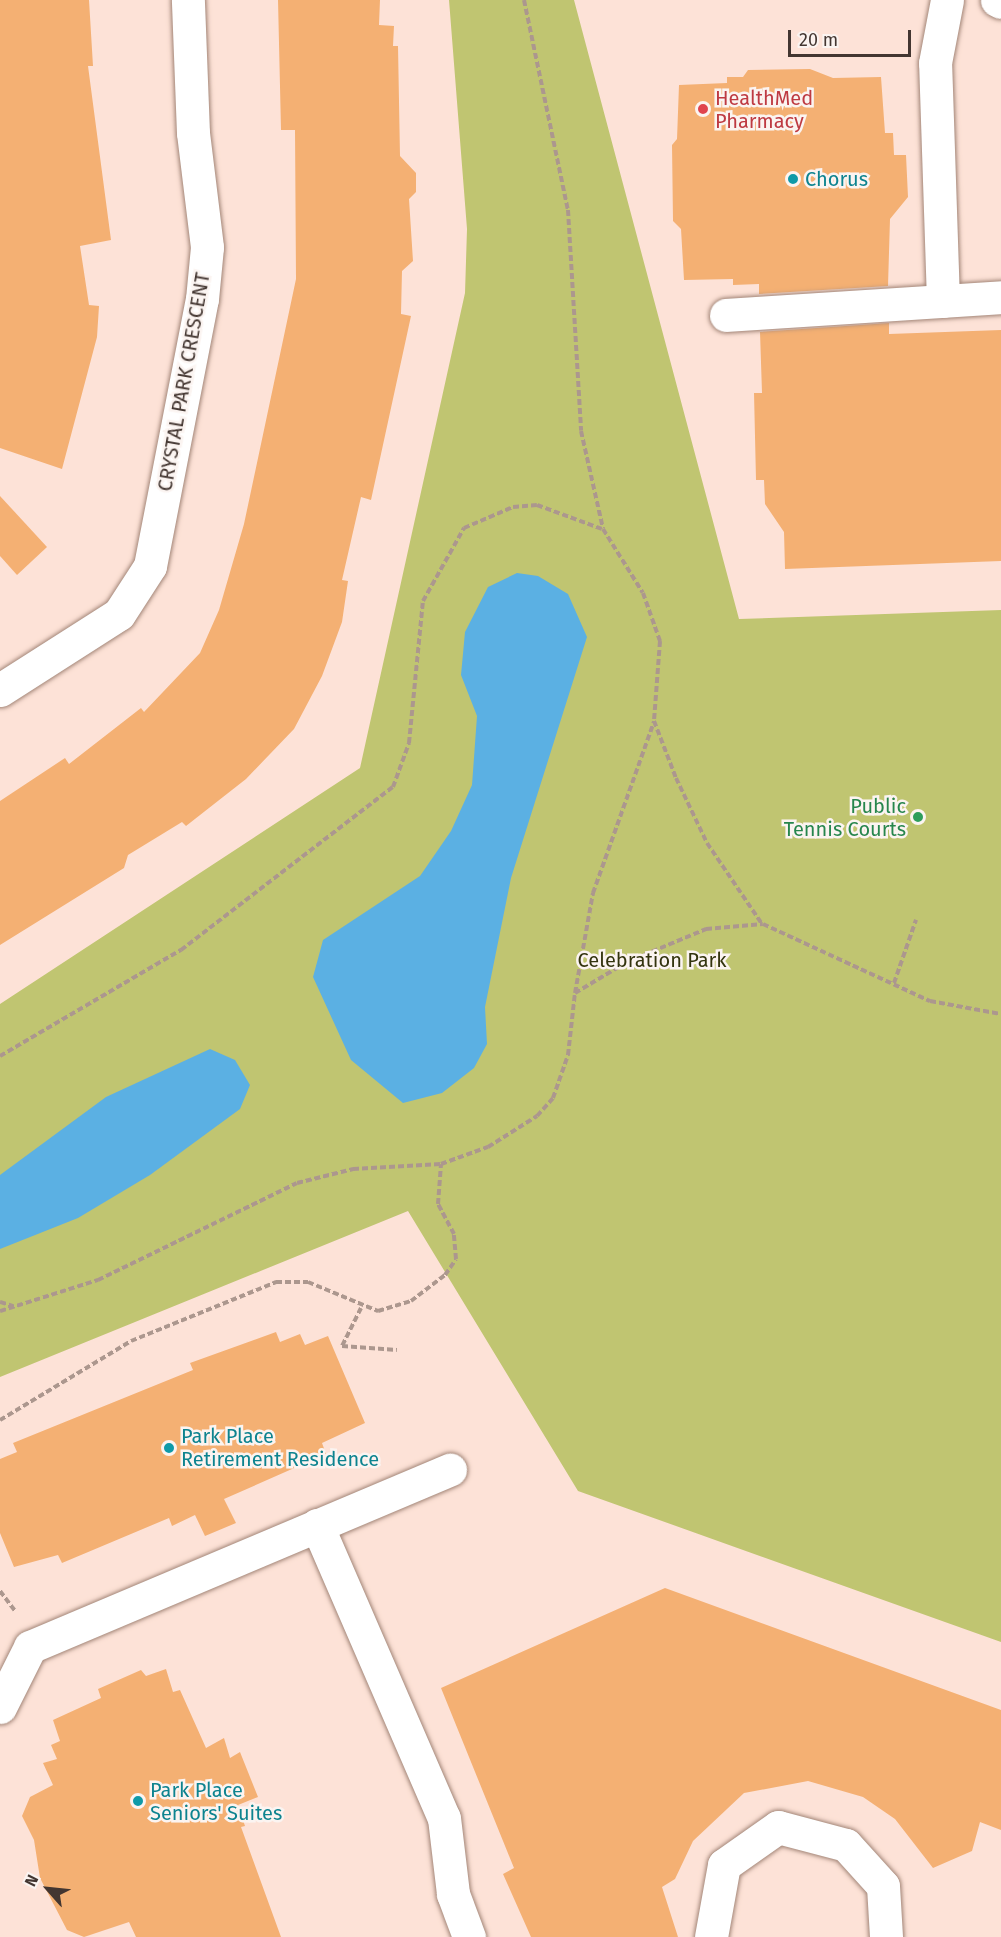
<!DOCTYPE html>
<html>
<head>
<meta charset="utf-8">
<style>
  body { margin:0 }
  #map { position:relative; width:1001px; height:1937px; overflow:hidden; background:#fde2d7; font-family:"Fira Sans",sans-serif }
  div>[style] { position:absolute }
  .green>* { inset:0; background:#c0c571 }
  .water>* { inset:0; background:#5bb0e3 }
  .building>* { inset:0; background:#f4b073 }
  .path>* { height:4px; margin-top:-2px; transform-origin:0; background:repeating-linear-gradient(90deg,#ac978e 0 6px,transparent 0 9px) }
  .roads { filter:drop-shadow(0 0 2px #a38678) drop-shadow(0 0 2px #a38678) }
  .minor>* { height:33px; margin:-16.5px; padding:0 16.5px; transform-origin:16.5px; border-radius:16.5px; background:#fff }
  .dots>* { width:16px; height:16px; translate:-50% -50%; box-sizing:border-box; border:3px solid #fbf4f1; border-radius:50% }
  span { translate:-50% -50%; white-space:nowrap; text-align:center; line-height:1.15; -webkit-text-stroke:5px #fbf4f1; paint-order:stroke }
  .health-label { font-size:20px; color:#be3a42 }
  .left { translate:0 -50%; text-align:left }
  .culture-label { font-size:20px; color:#0d838f }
  .street-label { font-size:20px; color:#433631 }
  .leisure-label { font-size:20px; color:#27864d }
  .right { translate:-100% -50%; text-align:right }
  .park-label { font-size:20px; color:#33340e }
  .north { position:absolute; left:18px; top:1859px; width:60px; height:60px; -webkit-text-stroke:4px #fbf4f1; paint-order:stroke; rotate:297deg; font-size:16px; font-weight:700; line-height:24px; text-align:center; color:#433631 }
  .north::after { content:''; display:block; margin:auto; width:21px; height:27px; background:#433631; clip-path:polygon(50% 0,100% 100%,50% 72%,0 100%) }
  .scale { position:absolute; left:788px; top:30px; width:123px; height:27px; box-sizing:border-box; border:3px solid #433631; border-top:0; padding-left:8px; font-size:18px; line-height:21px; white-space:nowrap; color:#433631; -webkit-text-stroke:4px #fbf4f1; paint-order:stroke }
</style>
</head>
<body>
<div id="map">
  <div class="green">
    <div style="clip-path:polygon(449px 0,574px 0,739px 619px,1001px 610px,1001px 1642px,578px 1491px,408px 1211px,0 1377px,0 1004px,360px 768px,465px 293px,467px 229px)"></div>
  </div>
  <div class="water">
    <div style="clip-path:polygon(517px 573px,538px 576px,568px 594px,587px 637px,511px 878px,485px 1007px,487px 1044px,474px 1068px,442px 1093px,403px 1103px,351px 1060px,313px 977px,323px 940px,420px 876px,451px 831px,472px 785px,477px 716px,461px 675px,465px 632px,488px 587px)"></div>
    <div style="clip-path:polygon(210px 1049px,235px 1060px,250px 1085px,240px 1109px,150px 1175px,78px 1218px,0 1249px,0 1175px,106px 1097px)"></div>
  </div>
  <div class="building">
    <div style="clip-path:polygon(0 0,89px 0,93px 66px,88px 66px,111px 240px,80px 246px,89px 305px,99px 306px,97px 337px,62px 469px,0 448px)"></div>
    <div style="clip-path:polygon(278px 0,380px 0,379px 25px,394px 26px,393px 46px,398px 46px,400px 156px,416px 173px,416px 192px,409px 199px,413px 261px,402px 271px,401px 314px,411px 316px,371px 500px,361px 497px,342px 580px,348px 581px,342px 622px,322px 676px,294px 729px,246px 779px,186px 826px,182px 822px,128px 855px,124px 868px,0 945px,0 801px,65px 758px,69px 764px,141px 708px,144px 712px,200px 653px,219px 610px,244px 524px,296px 279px,295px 130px,281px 130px)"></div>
    <div style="clip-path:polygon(810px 69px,833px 78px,881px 77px,885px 133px,893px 133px,894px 155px,906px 155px,908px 197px,890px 219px,888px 286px,759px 294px,759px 284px,733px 285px,733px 279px,684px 280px,681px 229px,673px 221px,672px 145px,677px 139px,679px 85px,727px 83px,727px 77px,743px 77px,748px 70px)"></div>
    <div style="clip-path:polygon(889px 323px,889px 334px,1001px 330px,1001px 561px,785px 569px,784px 532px,765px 504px,764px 480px,756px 480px,754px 393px,762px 393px,760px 332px)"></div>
    <div style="clip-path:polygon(0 496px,47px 547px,17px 575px,0 556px)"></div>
    <div style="clip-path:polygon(276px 1332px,280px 1342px,300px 1334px,305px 1345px,328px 1336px,365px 1423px,322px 1443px,326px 1454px,224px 1499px,236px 1523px,205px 1536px,195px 1515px,172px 1526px,169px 1518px,62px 1563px,58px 1555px,14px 1567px,0 1533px,0 1459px,17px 1452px,13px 1443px,193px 1370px,190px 1363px)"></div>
    <div style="clip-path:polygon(665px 1588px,1001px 1710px,1001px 1830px,980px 1822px,972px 1851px,933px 1868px,895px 1819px,863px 1797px,808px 1781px,744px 1793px,693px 1841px,675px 1879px,662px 1887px,678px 1937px,531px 1937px,503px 1874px,514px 1868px,441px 1688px)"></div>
    <div style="clip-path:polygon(166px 1669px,173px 1692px,180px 1690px,206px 1748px,224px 1738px,230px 1758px,240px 1752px,258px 1797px,238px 1805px,245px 1826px,241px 1827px,281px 1937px,136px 1937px,129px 1922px,84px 1937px,67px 1930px,40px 1878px,34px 1840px,22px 1816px,30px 1797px,53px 1785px,43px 1763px,57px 1759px,51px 1745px,60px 1741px,53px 1720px,101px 1698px,98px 1689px,141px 1670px,146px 1676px)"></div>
  </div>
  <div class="path">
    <div style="left:524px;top:0;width:215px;rotate:78.2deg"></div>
    <div style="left:568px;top:210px;width:221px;rotate:86.6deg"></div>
    <div style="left:581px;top:431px;width:100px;rotate:77.3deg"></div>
    <div style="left:603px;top:529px;width:75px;rotate:58deg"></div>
    <div style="left:643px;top:593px;width:51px;rotate:70.5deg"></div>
    <div style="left:660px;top:641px;width:80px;rotate:94.3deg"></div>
    <div style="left:654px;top:721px;width:61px;rotate:68.9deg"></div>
    <div style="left:676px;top:778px;width:72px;rotate:64.5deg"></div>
    <div style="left:707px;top:843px;width:98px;rotate:55.8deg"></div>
    <div style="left:894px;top:983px;width:67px;rotate:-70.8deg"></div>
    <div style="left:575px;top:993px;width:102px;rotate:-79.8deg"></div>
    <div style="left:593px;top:893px;width:182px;rotate:-70.4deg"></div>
    <div style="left:0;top:1056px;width:210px;rotate:-30.4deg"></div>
    <div style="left:181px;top:950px;width:267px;rotate:-37.6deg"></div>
    <div style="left:393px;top:787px;width:47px;rotate:-70deg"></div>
    <div style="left:409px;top:743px;width:143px;rotate:-84.4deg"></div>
    <div style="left:423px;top:601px;width:84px;rotate:-60.7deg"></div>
    <div style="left:464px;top:528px;width:53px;rotate:-23.2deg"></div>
    <div style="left:513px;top:507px;width:24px;rotate:-5deg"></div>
    <div style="left:537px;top:505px;width:69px;rotate:20.3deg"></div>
    <div style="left:0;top:1302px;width:14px;rotate:17deg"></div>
    <div style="left:361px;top:1308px;width:42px;rotate:116.6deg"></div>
    <div style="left:342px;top:1346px;width:55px;rotate:4.2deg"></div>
    <div style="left:0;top:1311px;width:103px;rotate:-17.6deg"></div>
    <div style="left:98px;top:1280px;width:221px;rotate:-26deg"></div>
    <div style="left:297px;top:1183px;width:58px;rotate:-14deg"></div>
    <div style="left:353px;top:1169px;width:88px;rotate:-3.3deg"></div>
    <div style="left:441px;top:1164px;width:50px;rotate:-19.9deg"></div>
    <div style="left:488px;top:1147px;width:58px;rotate:-32.3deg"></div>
    <div style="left:537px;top:1116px;width:24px;rotate:-48deg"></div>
    <div style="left:553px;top:1098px;width:46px;rotate:-70.8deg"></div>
    <div style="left:568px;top:1055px;width:62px;rotate:-83.6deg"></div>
    <div style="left:575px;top:993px;width:61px;rotate:-30.8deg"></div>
    <div style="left:627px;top:962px;width:86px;rotate:-22.7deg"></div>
    <div style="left:706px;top:929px;width:57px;rotate:-5deg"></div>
    <div style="left:763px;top:924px;width:184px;rotate:24.8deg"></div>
    <div style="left:930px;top:1001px;width:72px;rotate:10.4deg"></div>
    <div style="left:0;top:1420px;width:153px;rotate:-31.1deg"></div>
    <div style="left:131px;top:1341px;width:157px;rotate:-22.1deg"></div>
    <div style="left:276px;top:1282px;width:32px"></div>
    <div style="left:308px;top:1282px;width:76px;rotate:22.5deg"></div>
    <div style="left:378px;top:1311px;width:34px;rotate:-17deg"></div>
    <div style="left:411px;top:1301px;width:43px;rotate:-37.4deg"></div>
    <div style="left:445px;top:1275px;width:19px;rotate:-55deg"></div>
    <div style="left:456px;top:1259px;width:25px;rotate:-95deg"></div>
    <div style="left:454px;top:1234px;width:34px;rotate:-118deg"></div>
    <div style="left:438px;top:1204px;width:40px;rotate:-85.7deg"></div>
    <div style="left:0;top:1591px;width:26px;rotate:53deg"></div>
  </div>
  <div class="roads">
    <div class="minor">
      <div style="left:997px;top:0;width:4px;rotate:27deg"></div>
      <div style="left:943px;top:301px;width:238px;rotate:-91.9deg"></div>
      <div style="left:935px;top:63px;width:64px;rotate:-79.2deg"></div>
      <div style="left:726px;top:315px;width:276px;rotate:-3.7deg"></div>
      <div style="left:0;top:690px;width:141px;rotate:-32.6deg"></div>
      <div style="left:119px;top:614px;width:57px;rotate:-57.1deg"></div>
      <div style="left:150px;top:566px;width:272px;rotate:-79deg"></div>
      <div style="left:202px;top:299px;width:52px;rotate:-84.5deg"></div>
      <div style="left:207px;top:247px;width:115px;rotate:-97deg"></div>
      <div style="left:193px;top:133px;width:133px;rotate:-92.2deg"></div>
      <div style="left:317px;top:1525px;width:319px;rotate:66.6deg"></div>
      <div style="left:444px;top:1818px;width:77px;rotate:83.2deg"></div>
      <div style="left:453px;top:1894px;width:46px;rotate:69.6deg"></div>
      <div style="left:0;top:1707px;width:67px;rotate:-63.4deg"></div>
      <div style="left:30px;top:1647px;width:456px;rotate:-22.9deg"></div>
      <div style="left:711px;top:1937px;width:73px;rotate:-79.8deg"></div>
      <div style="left:724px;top:1865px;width:66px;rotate:-35.1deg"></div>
      <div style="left:778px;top:1827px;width:70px;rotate:14.8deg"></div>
      <div style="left:846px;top:1845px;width:55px;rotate:47.9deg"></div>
      <div style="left:883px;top:1886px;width:51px;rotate:86.6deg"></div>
    </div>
  </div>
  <div class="dots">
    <div style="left:703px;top:109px;background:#e0444e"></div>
    <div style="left:793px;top:179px;background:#0f9aa8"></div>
    <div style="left:918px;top:817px;background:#2e9e5b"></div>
    <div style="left:169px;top:1448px;background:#0f9aa8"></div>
    <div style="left:138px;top:1801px;background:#0f9aa8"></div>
  </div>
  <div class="health-label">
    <span class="left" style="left:715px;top:110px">HealthMed<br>Pharmacy</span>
  </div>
  <div class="culture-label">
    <span class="left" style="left:805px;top:179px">Chorus</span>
    <span class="left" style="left:181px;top:1448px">Park Place<br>Retirement Residence</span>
    <span class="left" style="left:150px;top:1802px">Park Place<br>Seniors' Suites</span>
  </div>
  <div class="street-label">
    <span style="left:184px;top:382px;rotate:-80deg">CRYSTAL PARK CRESCENT</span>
  </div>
  <div class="leisure-label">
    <span class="right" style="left:906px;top:818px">Public<br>Tennis Courts</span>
  </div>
  <div class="park-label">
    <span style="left:652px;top:960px">Celebration Park</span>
  </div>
  <div class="north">N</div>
  <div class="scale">20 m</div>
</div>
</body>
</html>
